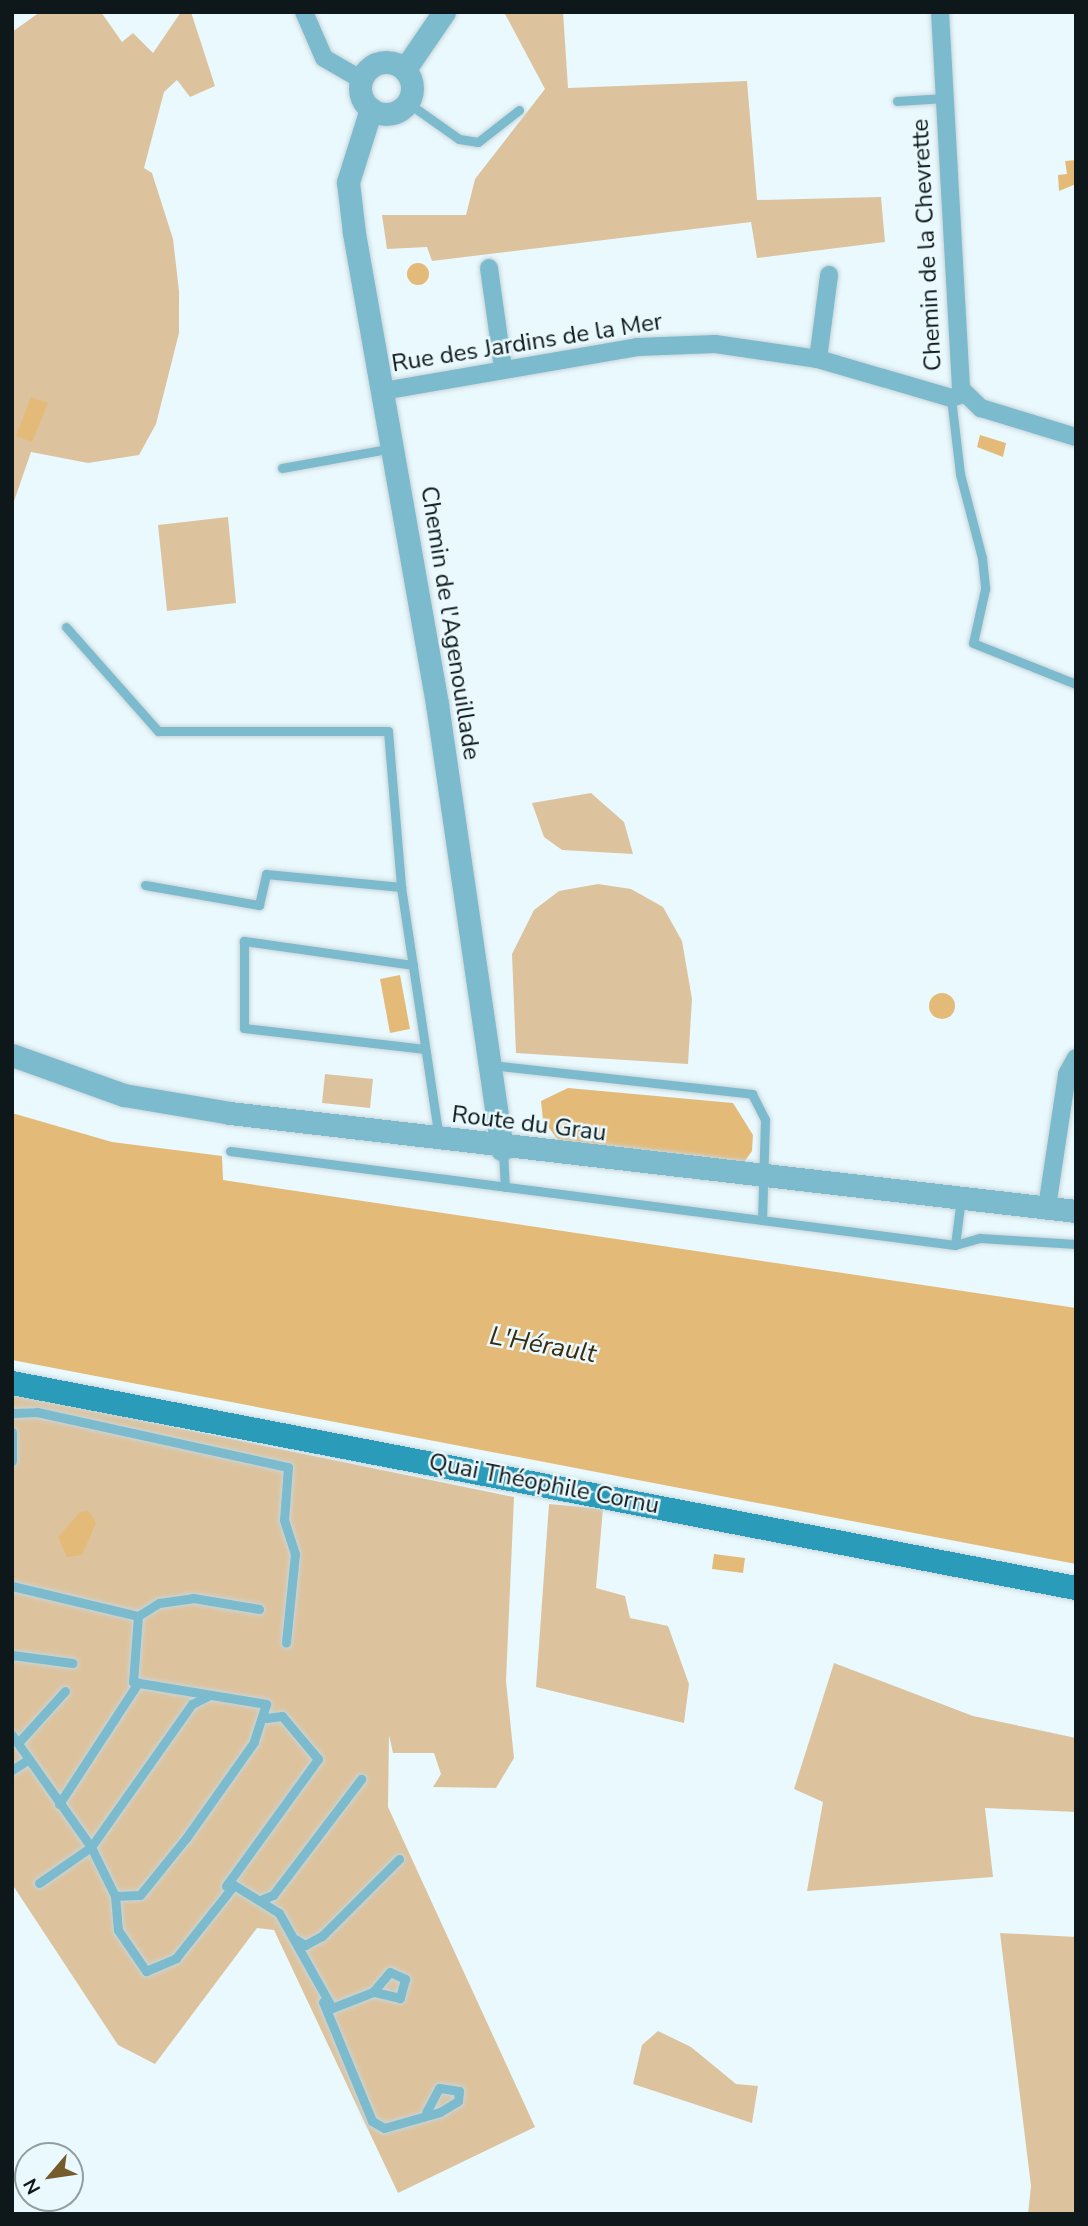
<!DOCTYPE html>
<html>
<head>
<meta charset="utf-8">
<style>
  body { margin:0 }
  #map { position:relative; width:1088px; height:2226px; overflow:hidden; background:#eaf9fe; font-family:"Nunito Sans",sans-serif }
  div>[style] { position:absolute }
  .green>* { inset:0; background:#ddc39d }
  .water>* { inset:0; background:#e4ba79 }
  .round { border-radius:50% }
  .roads { filter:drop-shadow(0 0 2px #c7d5d9) drop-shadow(0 0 2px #c7d5d9) }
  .service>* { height:9px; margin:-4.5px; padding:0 4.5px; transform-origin:4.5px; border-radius:4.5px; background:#7cbbce }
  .minor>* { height:18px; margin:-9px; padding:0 9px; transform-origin:9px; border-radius:9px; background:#7cbbce }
  .tertiary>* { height:23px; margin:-11.5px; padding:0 11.5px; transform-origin:11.5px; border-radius:11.5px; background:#7cbbce }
  .tertiary>.ring { margin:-11.5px; padding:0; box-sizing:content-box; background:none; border:23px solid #7cbbce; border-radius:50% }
  .secondary>* { height:24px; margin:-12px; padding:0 12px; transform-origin:12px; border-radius:12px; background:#2a9cba }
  span { translate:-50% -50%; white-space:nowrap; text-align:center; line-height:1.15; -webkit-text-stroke:5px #eaf9fe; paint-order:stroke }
  .street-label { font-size:24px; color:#0e1719 }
  .water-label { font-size:26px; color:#3b2a0d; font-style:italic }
  .frame { position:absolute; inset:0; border:14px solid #0e1719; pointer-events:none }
  .north { position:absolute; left:14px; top:2142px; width:70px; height:70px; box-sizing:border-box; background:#eaf9fe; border:2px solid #929fa2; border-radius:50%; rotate:241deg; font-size:19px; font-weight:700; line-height:28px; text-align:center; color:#0e1719 }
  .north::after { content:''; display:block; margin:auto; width:24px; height:32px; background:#765b2d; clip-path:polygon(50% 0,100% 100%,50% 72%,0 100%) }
</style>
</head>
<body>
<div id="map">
  <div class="green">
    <div style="clip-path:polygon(40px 12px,101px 12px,122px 42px,133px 33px,153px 53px,181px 12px,191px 12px,215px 86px,190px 97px,177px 80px,164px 92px,144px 168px,152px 173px,173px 239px,179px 291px,179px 333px,156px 424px,139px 455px,88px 463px,31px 452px,12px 507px,12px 32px)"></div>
    <div style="clip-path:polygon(504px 12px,563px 12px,568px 88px,747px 81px,757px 200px,881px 197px,885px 242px,757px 258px,751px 222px,432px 261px,427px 247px,387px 249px,382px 215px,466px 215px,475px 179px,545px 89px)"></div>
    <div style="clip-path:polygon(228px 517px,236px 603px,167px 611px,158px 525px)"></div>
    <div style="clip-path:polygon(591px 793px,624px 822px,633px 854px,562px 850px,544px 837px,532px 803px)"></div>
    <div style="clip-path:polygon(598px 884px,631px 889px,663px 907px,682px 941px,692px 999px,688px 1064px,516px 1053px,512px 954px,534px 910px,559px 891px)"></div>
    <div style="clip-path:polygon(325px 1074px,373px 1079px,370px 1108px,322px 1103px)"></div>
    <div style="clip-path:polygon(12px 1394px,514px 1497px,506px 1681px,514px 1758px,496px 1788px,433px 1787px,441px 1774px,434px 1753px,393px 1753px,389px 1735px,388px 1807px,535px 2127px,398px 2193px,274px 1930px,257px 1928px,155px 2064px,118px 2045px,12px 1884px)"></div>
    <div style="clip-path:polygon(549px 1504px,603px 1509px,596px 1588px,625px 1596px,630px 1618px,668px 1626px,689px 1684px,684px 1723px,536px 1687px)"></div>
    <div style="clip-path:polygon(834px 1663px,973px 1716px,1076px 1738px,1076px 1812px,985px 1808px,993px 1877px,807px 1891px,823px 1802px,794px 1789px)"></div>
    <div style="clip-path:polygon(1000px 1933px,1076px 1937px,1076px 2214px,1028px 2214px,1031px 2186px)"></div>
    <div style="clip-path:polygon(658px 2031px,691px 2047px,736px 2084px,758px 2086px,752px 2123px,633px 2084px,642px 2045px)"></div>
  </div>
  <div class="water">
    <div style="clip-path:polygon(1076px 160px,1076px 184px,1059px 191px,1058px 175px,1067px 174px,1065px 161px)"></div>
    <div class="round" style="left:407px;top:263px;width:22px;height:22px"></div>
    <div style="clip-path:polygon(31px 397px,48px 403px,32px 442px,16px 436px)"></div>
    <div style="clip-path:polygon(980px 435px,1006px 443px,1003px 457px,977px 447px)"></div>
    <div style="clip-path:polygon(400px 975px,410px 1029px,390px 1033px,380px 979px)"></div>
    <div class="round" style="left:929px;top:993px;width:26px;height:26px"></div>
    <div style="clip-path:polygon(568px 1088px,733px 1103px,753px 1135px,752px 1151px,742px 1165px,561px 1144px,543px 1120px,541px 1101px)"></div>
    <div style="clip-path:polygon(12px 1113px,112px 1142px,222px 1156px,223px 1180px,1076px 1308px,1076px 1564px,12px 1360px)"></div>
    <div style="clip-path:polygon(89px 1511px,96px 1523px,82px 1555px,67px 1557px,58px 1537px,80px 1512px)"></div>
    <div style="clip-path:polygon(714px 1554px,745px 1558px,743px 1573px,712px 1569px)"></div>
  </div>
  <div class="roads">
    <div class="service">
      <div style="left:897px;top:101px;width:48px;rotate:-3.6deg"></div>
      <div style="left:408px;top:103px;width:62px;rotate:35.2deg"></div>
      <div style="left:459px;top:139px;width:19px;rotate:9deg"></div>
      <div style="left:478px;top:142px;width:52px;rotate:-38deg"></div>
      <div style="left:951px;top:398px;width:77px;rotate:83.2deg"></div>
      <div style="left:960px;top:474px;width:87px;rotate:75.3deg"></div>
      <div style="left:982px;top:558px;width:31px;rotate:84deg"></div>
      <div style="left:985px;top:589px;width:55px;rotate:102.5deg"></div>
      <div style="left:973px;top:643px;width:111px;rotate:21.7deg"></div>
      <div style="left:282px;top:468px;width:113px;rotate:-10.2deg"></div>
      <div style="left:66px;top:627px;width:139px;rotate:48.5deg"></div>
      <div style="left:158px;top:731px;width:230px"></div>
      <div style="left:388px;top:731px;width:157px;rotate:85.2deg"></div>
      <div style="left:401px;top:887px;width:253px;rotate:81.4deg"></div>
      <div style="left:145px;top:885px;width:116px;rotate:10deg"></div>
      <div style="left:259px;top:905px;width:32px;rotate:-77deg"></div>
      <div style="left:266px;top:874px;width:136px;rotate:5.5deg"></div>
      <div style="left:413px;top:965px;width:171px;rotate:-171.9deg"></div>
      <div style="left:244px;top:941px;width:87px;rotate:90deg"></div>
      <div style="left:244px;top:1028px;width:182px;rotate:6.6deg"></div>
      <div style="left:491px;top:1065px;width:263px;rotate:6.3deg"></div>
      <div style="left:752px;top:1094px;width:29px;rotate:63deg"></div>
      <div style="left:765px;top:1120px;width:100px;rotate:91.7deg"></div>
      <div style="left:230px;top:1151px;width:731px;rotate:7.39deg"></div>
      <div style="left:955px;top:1245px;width:26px;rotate:-16deg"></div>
      <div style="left:980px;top:1238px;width:96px;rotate:3.6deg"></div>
      <div style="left:503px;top:1151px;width:36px;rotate:87deg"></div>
      <div style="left:955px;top:1245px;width:47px;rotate:-82.7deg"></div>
      <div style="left:12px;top:1413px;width:25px;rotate:-2deg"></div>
      <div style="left:37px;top:1412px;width:257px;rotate:12.4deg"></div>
      <div style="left:288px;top:1467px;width:53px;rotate:94.3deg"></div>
      <div style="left:284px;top:1520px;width:36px;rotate:72deg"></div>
      <div style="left:295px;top:1554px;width:89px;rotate:95.8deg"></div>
      <div style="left:12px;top:1432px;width:29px;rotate:90deg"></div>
      <div style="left:12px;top:1586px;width:130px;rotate:13.4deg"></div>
      <div style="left:138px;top:1616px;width:66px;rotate:94.3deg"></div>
      <div style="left:133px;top:1682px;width:135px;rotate:9.4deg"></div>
      <div style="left:266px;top:1704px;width:40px;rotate:108deg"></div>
      <div style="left:254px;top:1742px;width:118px;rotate:125.3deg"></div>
      <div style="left:186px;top:1838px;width:73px;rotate:128.9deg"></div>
      <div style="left:140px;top:1895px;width:25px;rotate:178deg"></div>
      <div style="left:138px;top:1616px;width:25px;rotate:-32deg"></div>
      <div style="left:159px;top:1603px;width:34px;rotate:-8deg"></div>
      <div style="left:193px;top:1598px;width:67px;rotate:9.5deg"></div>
      <div style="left:12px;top:1655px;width:61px;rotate:7.6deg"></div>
      <div style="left:12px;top:1735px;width:137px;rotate:54.8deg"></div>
      <div style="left:91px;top:1847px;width:55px;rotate:63.9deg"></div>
      <div style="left:115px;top:1896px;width:34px;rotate:85deg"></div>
      <div style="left:118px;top:1930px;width:50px;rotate:55.7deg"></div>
      <div style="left:146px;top:1971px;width:33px;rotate:-23deg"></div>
      <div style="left:176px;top:1958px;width:93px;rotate:-51.5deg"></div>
      <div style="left:234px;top:1885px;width:53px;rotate:31.9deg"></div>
      <div style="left:279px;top:1913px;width:109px;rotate:60.8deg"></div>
      <div style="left:332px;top:2008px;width:44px;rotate:-21.3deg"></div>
      <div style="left:373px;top:1992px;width:26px;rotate:-50deg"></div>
      <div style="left:390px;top:1972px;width:17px;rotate:25deg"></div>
      <div style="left:405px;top:1979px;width:20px;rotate:105deg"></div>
      <div style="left:400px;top:1998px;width:28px;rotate:-167deg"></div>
      <div style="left:18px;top:1743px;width:70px;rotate:-47.9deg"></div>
      <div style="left:12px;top:1770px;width:20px;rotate:-33deg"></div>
      <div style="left:59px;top:1804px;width:145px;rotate:-56.9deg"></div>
      <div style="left:39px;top:1883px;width:63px;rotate:-34.7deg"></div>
      <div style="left:91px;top:1847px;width:175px;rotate:-54.8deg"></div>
      <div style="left:192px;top:1704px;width:20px;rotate:-27deg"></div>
      <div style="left:226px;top:1886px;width:157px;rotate:-54.1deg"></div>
      <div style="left:318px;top:1759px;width:56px;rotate:-129.9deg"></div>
      <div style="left:282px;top:1716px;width:16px;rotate:173deg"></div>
      <div style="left:263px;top:1899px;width:11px;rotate:-22deg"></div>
      <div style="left:273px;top:1895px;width:146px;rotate:-52.8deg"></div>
      <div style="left:295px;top:1939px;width:12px;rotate:31deg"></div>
      <div style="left:305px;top:1945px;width:19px;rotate:-28deg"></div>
      <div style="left:322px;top:1936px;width:109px;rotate:-45deg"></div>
      <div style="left:323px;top:2002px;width:129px;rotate:67.6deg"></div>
      <div style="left:372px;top:2121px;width:14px;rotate:30deg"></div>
      <div style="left:384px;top:2128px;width:58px;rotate:-15.9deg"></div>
      <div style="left:440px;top:2112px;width:21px;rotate:-31deg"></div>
      <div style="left:458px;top:2101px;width:10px;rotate:-84deg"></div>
      <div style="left:459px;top:2091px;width:20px;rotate:-171deg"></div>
      <div style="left:439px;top:2088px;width:27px;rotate:118deg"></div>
    </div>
    <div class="minor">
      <div style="left:304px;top:12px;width:50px;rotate:66.5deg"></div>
      <div style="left:324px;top:58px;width:44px;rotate:30.1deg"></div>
      <div style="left:940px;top:12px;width:378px;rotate:86.8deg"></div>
      <div style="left:961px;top:389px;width:28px;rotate:44deg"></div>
      <div style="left:981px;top:408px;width:99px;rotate:17deg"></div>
      <div style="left:489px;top:268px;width:101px;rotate:82deg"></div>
      <div style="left:818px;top:359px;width:85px;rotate:-82.5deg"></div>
      <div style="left:383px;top:391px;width:258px;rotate:-9.8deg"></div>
      <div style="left:637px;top:347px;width:78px;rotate:-2.2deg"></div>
      <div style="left:715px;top:344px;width:104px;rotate:8.3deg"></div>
      <div style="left:818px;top:359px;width:139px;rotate:16.3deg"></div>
      <div style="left:951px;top:398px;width:14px;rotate:-17deg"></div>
      <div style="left:1047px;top:1207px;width:134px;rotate:-81.4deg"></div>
      <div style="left:1067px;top:1074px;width:18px;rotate:-61deg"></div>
    </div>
    <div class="tertiary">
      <div class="ring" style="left:360px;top:62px;width:29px;height:29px"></div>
      <div style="left:405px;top:69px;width:69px;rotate:-55.6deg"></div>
      <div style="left:371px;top:109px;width:77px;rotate:107.5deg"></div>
      <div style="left:348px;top:182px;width:51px;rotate:83.3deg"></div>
      <div style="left:354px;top:233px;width:478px;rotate:80deg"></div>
      <div style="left:437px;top:704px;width:450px;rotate:81.7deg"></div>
      <div style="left:12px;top:1055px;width:119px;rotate:19.7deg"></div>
      <div style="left:124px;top:1095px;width:108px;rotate:9.6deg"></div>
      <div style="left:230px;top:1113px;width:852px;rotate:6.61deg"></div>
    </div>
    <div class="secondary">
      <div style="left:12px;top:1383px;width:1084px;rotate:10.91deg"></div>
    </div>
  </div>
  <div class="street-label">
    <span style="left:927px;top:245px;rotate:-93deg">Chemin de la Chevrette</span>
    <span style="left:527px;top:343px;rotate:-9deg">Rue des Jardins de la Mer</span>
    <span style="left:450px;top:623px;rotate:81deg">Chemin de l'Agenouillade</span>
    <span style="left:529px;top:1124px;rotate:7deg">Route du Grau</span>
    <span style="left:544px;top:1484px;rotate:11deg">Quai Théophile Cornu</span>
  </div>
  <div class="water-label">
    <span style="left:543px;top:1345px;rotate:10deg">L'Hérault</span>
  </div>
  <div class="frame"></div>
  <div class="north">N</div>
</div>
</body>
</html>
